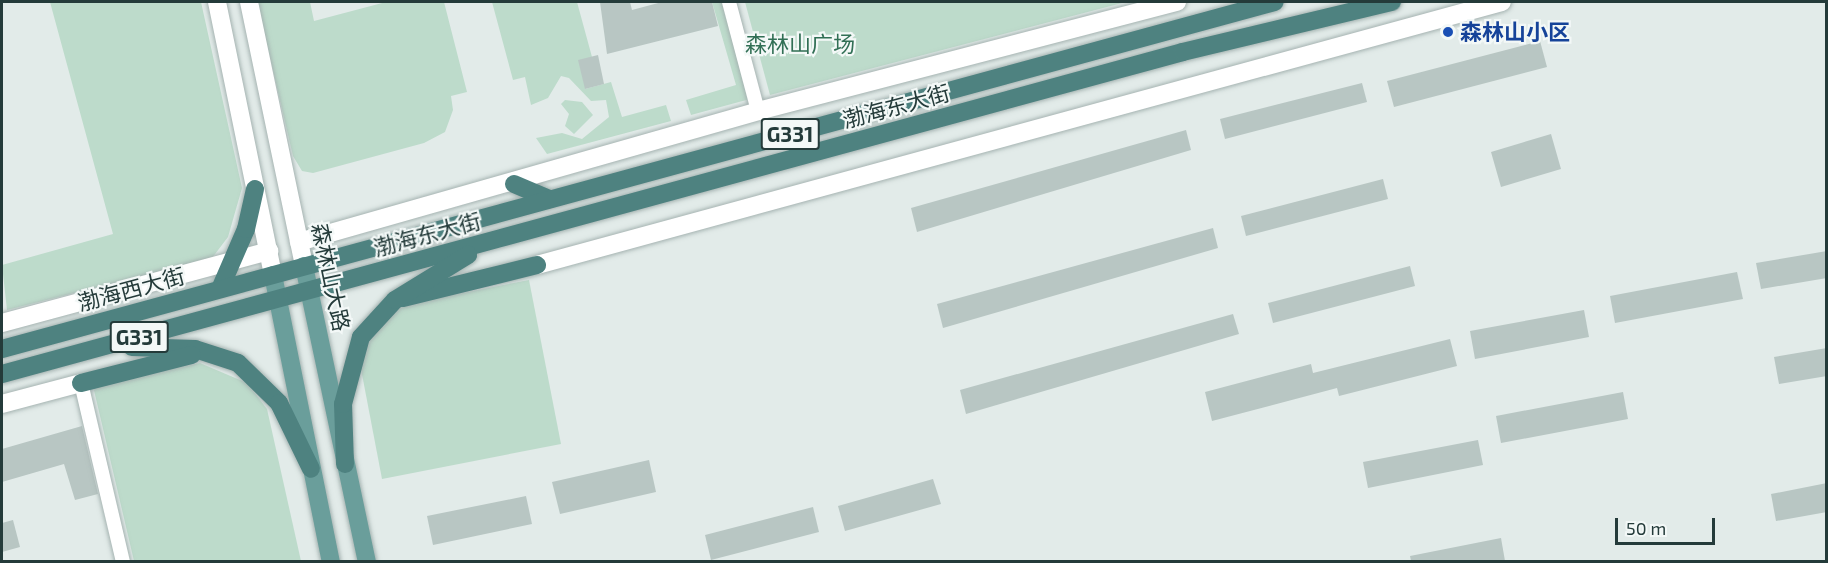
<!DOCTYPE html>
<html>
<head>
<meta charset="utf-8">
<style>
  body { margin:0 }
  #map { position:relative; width:1828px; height:563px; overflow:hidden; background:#e2ebe9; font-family:"Exo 2","Noto Sans SC",sans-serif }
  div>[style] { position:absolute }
  .green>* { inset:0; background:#bddbcb }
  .building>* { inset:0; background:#b8c6c3 }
  .roads { filter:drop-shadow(0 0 2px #a5b3b1) drop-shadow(0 0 2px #a5b3b1) }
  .minor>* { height:14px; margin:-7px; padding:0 7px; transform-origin:7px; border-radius:7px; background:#fff }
  .tertiary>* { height:18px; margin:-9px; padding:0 9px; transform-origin:9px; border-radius:9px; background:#fff }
  .secondary>* { height:18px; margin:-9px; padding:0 9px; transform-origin:9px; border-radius:9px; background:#fff }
  .primary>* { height:18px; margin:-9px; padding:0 9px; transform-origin:9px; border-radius:9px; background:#6a9e9b }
  .trunk>* { height:18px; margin:-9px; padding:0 9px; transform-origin:9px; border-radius:9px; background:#4e8280 }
  .dots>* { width:16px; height:16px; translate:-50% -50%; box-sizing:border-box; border:3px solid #f3f8f7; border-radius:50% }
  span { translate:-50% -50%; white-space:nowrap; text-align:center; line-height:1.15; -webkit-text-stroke:4.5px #f3f8f7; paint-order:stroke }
  .shield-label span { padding:2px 4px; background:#f3f8f7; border:2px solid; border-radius:4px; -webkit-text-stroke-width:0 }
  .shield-label { font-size:21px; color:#243b3a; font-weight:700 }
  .transit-label { font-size:22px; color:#164399; font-weight:700 }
  .left { translate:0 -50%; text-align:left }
  .park-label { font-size:22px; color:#316f55 }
  .street-label { font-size:22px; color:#243b3a }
  .frame { position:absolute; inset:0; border:3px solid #243b3a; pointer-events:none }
  .scale { position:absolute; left:1615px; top:518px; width:100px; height:27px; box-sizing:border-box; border:3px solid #243b3a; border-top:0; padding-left:8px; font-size:18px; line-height:21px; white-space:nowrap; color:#243b3a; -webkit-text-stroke:4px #f3f8f7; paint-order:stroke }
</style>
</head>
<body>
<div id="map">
  <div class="green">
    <div style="clip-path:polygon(50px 2px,201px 2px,242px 188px,228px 237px,212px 258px,7px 310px,2px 265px,113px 234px)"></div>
    <div style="clip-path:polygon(257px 2px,310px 2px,314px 21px,386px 2px,444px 2px,467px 92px,451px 96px,453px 110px,445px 132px,424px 143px,313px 173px,302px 171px,293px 156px)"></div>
    <div style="clip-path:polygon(492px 2px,577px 2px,592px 57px,585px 89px,611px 82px,622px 117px,666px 105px,671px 121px,547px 154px,536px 138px,562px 133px,582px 139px,609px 117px,606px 100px,591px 101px,569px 78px,561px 76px,548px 98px,531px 105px,525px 77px,513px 80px)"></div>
    <div style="clip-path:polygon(712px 2px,723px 2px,750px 99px,691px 115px,686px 100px,736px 85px)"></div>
    <div style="clip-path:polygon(745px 2px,1126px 2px,770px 95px)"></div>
    <div style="clip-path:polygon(565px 100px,582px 102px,593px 115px,574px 134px,565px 126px,569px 114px,561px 104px)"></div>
    <div style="clip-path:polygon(529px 280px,561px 444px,382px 479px,361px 369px,371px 335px,401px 305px)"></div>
    <div style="clip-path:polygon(200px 363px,247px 383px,267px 409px,301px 561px,134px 561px,93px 386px)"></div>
  </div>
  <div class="building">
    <div style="clip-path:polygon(600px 2px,630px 2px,632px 10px,662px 2px,712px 2px,718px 26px,607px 54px)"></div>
    <div style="clip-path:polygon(1540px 41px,1547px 67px,1394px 107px,1387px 81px)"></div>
    <div style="clip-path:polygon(598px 55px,604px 84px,585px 89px,578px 60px)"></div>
    <div style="clip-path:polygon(1362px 83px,1367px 102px,1225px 139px,1220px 119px)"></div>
    <div style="clip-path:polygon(1186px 130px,1191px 150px,917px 232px,911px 208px)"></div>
    <div style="clip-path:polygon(1551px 134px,1561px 169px,1501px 187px,1491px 152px)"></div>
    <div style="clip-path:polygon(1383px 179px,1388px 199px,1246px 236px,1241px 216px)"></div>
    <div style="clip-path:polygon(1213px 228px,1218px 248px,943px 328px,937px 304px)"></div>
    <div style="clip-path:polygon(1827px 251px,1827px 278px,1761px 289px,1756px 263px)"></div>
    <div style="clip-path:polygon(1410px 266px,1415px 286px,1273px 323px,1268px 303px)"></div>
    <div style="clip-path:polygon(1737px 272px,1743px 299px,1615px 323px,1610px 296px)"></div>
    <div style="clip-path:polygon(1584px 310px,1589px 337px,1475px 359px,1470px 331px)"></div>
    <div style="clip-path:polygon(1233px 314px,1239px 334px,966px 414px,960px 390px)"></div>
    <div style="clip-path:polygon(1450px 339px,1457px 366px,1339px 396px,1337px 388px,1212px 421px,1205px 392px,1311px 364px,1313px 373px)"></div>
    <div style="clip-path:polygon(1827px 348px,1827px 376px,1779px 384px,1774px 357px)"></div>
    <div style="clip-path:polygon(1623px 392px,1628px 419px,1501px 443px,1496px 416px)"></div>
    <div style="clip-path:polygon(82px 426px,98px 494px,75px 500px,64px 464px,2px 482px,2px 449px)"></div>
    <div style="clip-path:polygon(1478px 440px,1483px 465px,1368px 488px,1363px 462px)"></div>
    <div style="clip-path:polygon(649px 460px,656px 492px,560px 514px,552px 482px)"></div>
    <div style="clip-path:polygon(933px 479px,941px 504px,845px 531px,838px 506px)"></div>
    <div style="clip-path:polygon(1827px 483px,1827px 512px,1776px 521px,1771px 494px)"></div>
    <div style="clip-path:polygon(526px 496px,532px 524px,433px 545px,427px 516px)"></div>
    <div style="clip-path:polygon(813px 507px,819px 532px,711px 560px,705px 535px)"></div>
    <div style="clip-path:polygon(13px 520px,20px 547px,2px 552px,2px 523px)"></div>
    <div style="clip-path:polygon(1501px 538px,1505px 561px,1411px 561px,1410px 556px)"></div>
  </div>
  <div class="roads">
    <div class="minor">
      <div style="left:729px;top:2px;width:113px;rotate:75.1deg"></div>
      <div style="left:81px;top:383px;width:184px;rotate:76.8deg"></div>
    </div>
    <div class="tertiary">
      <div style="left:299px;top:242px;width:477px;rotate:-15.9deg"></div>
      <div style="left:758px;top:111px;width:433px;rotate:-14.6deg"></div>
      <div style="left:537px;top:265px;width:1000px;rotate:-15.25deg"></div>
      <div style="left:2px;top:323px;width:277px;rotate:-15.1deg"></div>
      <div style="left:2px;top:404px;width:82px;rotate:-14.9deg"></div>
    </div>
    <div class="secondary">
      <div style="left:217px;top:2px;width:279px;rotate:78.4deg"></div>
      <div style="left:249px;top:2px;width:270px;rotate:78.2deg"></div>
    </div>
    <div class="primary">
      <div style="left:304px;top:266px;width:303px;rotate:78deg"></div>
      <div style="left:273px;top:275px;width:293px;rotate:78.6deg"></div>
    </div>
    <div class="trunk">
      <div style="left:514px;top:184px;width:39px;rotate:23deg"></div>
      <div style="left:220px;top:289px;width:65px;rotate:-66.6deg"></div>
      <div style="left:246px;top:229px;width:41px;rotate:-77.3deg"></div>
      <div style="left:403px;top:298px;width:138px;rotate:-13.8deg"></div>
      <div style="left:132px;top:347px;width:63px;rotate:1.8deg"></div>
      <div style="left:195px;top:349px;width:45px;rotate:18deg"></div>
      <div style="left:238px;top:363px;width:57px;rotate:44.3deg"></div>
      <div style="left:279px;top:403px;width:73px;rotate:64.1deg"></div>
      <div style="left:2px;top:349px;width:1319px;rotate:-15.25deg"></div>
      <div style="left:2px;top:374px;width:1224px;rotate:-15.25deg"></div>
      <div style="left:1183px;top:52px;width:215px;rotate:-13.5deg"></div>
      <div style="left:81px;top:383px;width:114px;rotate:-14.2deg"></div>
      <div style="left:345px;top:464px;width:60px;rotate:-91.9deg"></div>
      <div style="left:343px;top:404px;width:69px;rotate:-75deg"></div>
      <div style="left:361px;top:337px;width:50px;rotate:-47.4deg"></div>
      <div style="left:395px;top:300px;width:86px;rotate:-31.7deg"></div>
    </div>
  </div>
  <div class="dots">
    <div style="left:1448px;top:32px;background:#1a4fb4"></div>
  </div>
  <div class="shield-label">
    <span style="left:790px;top:134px">G331</span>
    <span style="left:139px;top:337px">G331</span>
  </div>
  <div class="transit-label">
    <span class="left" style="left:1460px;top:32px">森林山小区</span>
  </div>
  <div class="park-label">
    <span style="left:800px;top:44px">森林山广场</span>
  </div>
  <div class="street-label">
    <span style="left:896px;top:106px;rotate:-15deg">渤海东大街</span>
    <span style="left:427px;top:234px;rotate:-15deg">渤海东大街</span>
    <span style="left:331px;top:277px;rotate:78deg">森林山大路</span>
    <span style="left:131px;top:289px;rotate:-15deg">渤海西大街</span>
  </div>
  <div class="frame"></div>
  <div class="scale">50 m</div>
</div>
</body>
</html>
